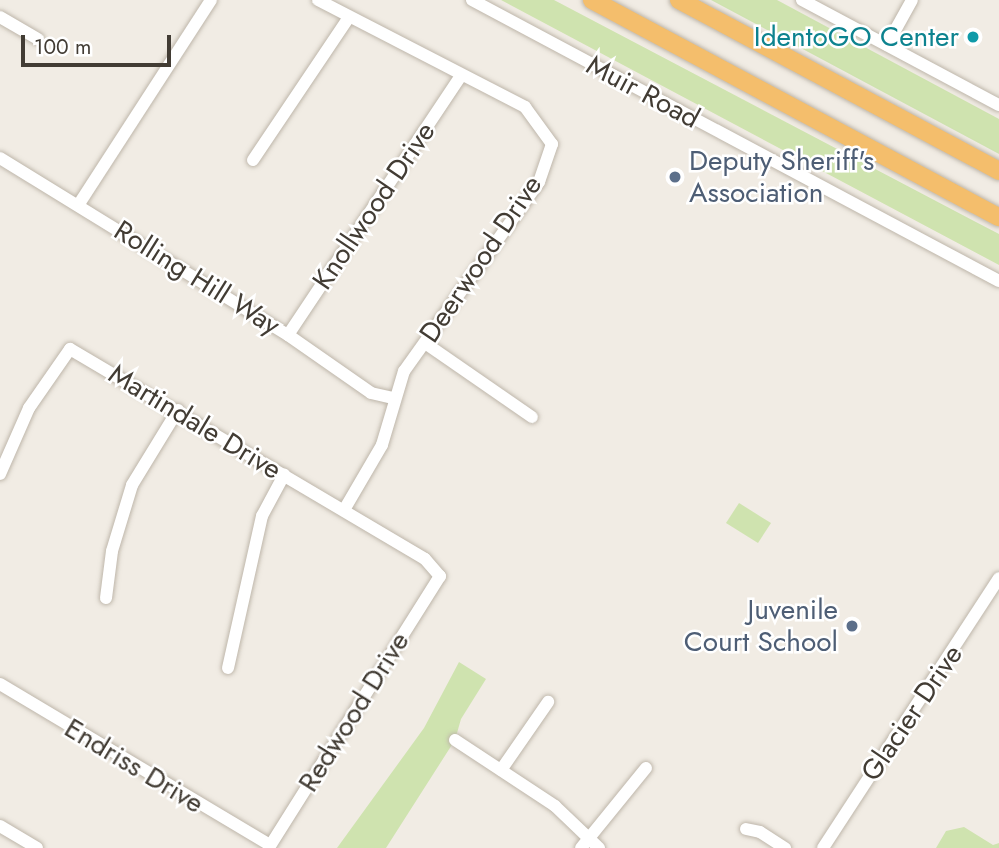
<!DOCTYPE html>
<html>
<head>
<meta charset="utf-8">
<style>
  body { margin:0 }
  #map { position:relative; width:999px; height:848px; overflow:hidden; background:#f1ece4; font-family:Jost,sans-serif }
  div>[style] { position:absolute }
  .green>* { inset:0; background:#cfe3af }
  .roads { filter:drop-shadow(0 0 2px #beb6aa) drop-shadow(0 0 2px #beb6aa) }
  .minor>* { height:12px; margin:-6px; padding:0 6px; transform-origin:6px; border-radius:6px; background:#fff }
  .highway>* { height:18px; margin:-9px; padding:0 9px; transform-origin:9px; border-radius:9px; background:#f4be6c }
  .dots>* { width:19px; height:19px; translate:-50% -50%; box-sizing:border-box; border:4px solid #fff; border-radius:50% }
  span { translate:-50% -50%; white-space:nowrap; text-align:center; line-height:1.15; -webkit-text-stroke:5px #fff; paint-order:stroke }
  .culture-label { font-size:28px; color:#0d838f }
  .right { translate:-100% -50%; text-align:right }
  .street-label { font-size:28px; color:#423c34 }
  .service-label { font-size:28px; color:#4e5e75 }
  .left { translate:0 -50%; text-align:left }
  .scale { position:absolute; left:21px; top:35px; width:150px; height:32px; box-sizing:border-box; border:4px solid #423c34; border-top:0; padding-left:9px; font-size:21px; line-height:24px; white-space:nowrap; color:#423c34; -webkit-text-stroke:5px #fff; paint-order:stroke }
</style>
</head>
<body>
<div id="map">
  <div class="green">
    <div style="clip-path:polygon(501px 0,554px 0,974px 221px,999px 234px,999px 265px)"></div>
    <div style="clip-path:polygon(711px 0,777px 0,999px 119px,999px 154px)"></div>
    <div style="clip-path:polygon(739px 503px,771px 523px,758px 543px,726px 523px)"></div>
    <div style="clip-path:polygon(459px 662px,486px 679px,461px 719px,455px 740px,386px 848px,337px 848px,424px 728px)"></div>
    <div style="clip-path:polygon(964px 827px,993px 845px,999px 843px,999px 848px,936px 848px,946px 831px)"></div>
  </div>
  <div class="roads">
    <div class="minor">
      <div style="left:318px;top:0;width:233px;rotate:27.3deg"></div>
      <div style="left:525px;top:107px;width:46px;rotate:53.9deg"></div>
      <div style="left:552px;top:144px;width:40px;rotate:108.9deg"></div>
      <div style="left:539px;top:182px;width:232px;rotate:125.5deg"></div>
      <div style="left:404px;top:371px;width:77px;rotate:106.6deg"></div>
      <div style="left:382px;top:445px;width:75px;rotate:120.3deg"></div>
      <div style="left:472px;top:0;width:597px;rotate:28.07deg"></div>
      <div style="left:802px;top:0;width:223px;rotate:28.1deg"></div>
      <div style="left:0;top:17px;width:44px;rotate:30.1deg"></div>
      <div style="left:887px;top:45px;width:51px;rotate:-60.9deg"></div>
      <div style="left:0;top:158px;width:338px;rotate:31.6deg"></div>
      <div style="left:288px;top:335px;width:101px;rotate:34.9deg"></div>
      <div style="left:371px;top:393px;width:23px;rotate:13deg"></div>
      <div style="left:253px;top:160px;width:172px;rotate:-56.1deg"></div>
      <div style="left:79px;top:204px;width:243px;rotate:-57.1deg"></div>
      <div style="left:288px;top:335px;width:310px;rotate:-56.3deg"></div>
      <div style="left:425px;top:343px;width:130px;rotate:34.7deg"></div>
      <div style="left:0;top:474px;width:72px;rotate:-66.3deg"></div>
      <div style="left:29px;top:408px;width:72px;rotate:-55.2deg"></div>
      <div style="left:70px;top:349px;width:412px;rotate:30.6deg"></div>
      <div style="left:425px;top:559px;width:23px;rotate:49deg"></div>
      <div style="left:440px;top:576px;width:321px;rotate:122.2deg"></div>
      <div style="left:106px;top:598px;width:47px;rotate:-82.7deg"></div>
      <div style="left:112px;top:551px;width:69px;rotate:-73.1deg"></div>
      <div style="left:132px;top:485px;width:88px;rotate:-58.5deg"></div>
      <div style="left:228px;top:668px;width:156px;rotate:-77.4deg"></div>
      <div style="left:262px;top:516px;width:47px;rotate:-61.8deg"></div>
      <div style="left:0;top:684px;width:314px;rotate:30.8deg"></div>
      <div style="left:455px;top:740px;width:120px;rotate:33.4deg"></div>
      <div style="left:555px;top:806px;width:61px;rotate:43.7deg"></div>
      <div style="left:501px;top:770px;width:83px;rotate:-55.3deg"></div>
      <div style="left:0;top:826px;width:43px;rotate:30.7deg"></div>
      <div style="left:746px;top:829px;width:14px;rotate:12deg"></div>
      <div style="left:760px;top:832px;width:30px;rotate:33deg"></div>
      <div style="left:581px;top:848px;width:103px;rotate:-50.9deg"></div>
      <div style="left:823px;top:848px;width:322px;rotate:-56.9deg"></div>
    </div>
    <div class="highway">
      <div style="left:592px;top:0;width:461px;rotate:28.1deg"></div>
      <div style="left:679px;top:0;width:363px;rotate:28.1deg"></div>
    </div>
  </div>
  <div class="dots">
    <div style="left:973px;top:37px;background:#0f9aa8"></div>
    <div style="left:675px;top:177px;background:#5c6f8a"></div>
    <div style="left:852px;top:626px;background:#5c6f8a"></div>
  </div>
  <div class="culture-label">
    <span class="right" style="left:959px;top:37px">IdentoGO Center</span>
  </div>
  <div class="street-label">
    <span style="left:643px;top:92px;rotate:28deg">Muir Road</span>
    <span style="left:374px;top:206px;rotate:-56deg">Knollwood Drive</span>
    <span style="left:481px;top:259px;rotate:-56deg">Deerwood Drive</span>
    <span style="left:197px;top:278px;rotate:32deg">Rolling Hill Way</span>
    <span style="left:195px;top:422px;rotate:31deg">Martindale Drive</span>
    <span style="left:354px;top:712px;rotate:-58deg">Redwood Drive</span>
    <span style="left:912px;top:713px;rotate:-56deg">Glacier Drive</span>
    <span style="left:134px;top:766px;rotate:31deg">Endriss Drive</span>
  </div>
  <div class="service-label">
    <span class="left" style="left:689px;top:177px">Deputy Sheriff's<br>Association</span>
    <span class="right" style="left:838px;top:626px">Juvenile<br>Court School</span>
  </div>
  <div class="scale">100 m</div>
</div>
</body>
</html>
